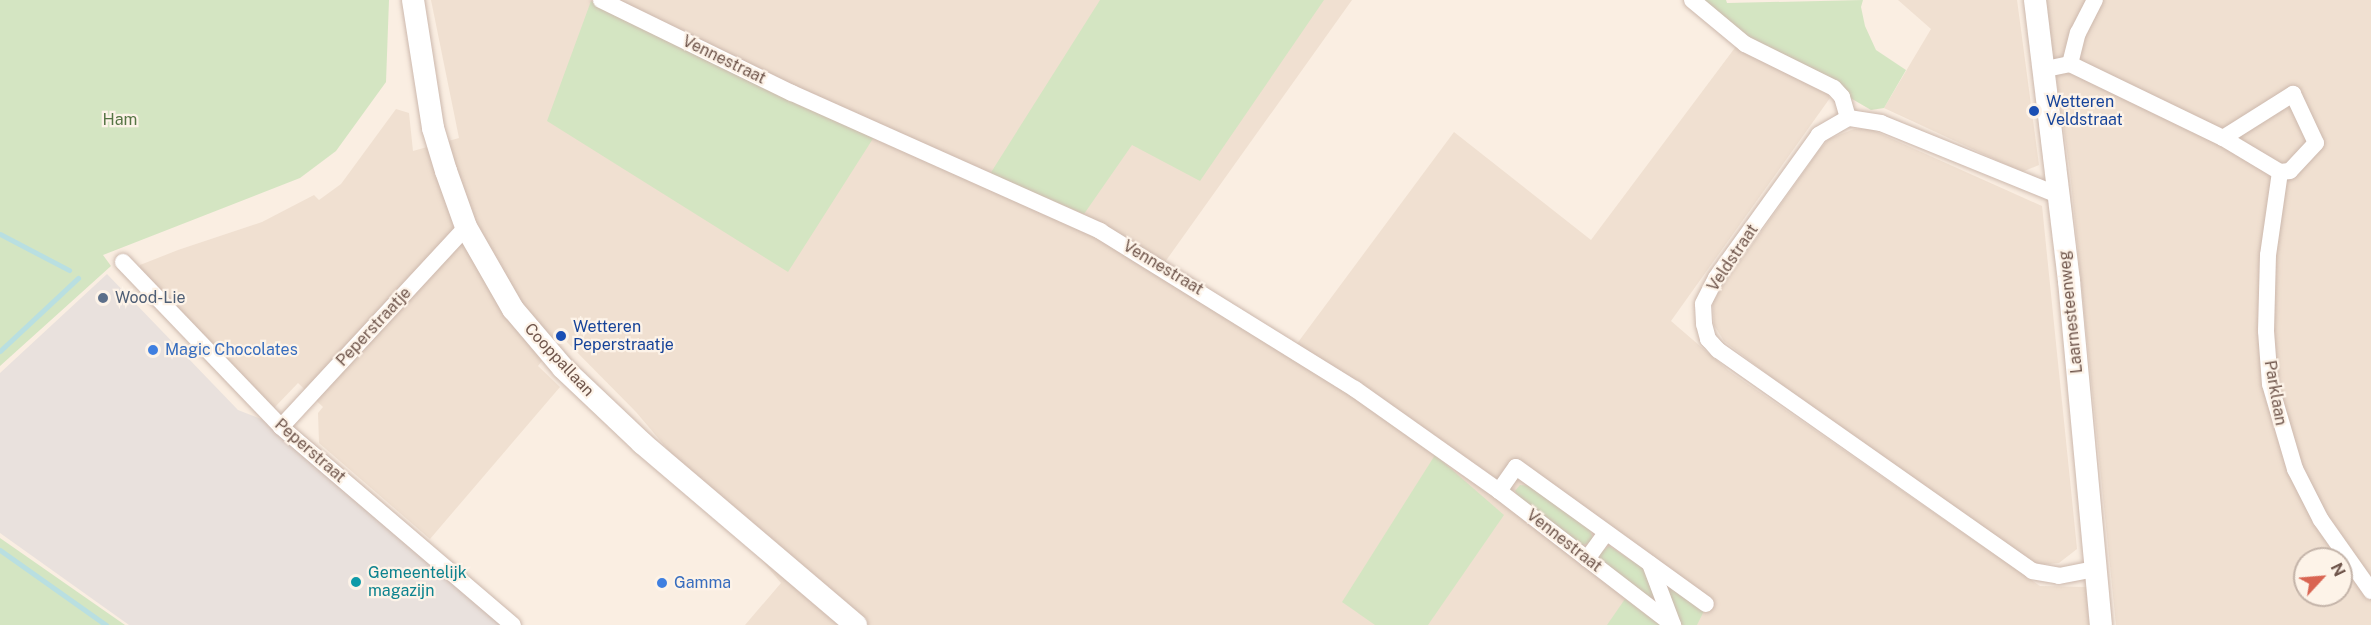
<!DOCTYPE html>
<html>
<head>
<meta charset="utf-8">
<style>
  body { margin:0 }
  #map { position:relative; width:2371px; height:625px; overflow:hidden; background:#faeee2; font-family:"Public Sans",sans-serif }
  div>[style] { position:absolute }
  .residential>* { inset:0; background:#f0e0d1 }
  .industrial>* { inset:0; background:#e9e1dd }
  .green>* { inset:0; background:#d4e5c2 }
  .stream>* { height:5px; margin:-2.5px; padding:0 2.5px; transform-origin:2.5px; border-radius:2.5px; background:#b9dfe1 }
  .roads { filter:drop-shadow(0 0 2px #ccb8ad) drop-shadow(0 0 2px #ccb8ad) }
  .street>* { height:16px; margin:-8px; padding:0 8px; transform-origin:8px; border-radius:8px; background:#fff }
  .secondary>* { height:22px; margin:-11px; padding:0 11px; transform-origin:11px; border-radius:11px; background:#fff }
  .dots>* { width:16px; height:16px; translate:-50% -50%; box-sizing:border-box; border:3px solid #fdf3e8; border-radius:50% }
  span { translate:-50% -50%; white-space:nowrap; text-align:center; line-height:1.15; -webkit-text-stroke:4.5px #fdf3e8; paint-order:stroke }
  .street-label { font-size:16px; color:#6f554b }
  .transit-label { font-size:16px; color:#164399 }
  .left { translate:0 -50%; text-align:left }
  .park-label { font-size:16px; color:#567444 }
  .service-label { font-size:16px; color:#4e5e75 }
  .shop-label { font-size:16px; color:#366cbe }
  .culture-label { font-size:16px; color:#0d838f }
  .north { position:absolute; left:2293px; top:547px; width:60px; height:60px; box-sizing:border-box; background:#fdf3e8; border:2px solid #c4b4a9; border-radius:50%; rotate:64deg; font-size:16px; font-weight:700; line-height:24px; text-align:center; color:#6f554b }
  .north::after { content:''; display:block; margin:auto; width:21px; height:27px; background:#d96451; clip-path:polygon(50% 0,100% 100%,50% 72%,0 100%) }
</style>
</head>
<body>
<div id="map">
  <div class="residential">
    <div style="clip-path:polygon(431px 0,1352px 0,1165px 262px,1296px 345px,1454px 132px,1591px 240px,1737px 45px,1827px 92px,1830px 98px,1671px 321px,1729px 371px,2040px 586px,2087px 587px,2089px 625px,745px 625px,781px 583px,636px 412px,561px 336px,538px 366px,560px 387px,430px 539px,319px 443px,318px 413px,323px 407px,298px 383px,275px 407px,281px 427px,139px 270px,140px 265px,178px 250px,262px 222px,314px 195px,319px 200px,341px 184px,396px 109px,409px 113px,413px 151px,459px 138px)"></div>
    <div style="clip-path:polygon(1898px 0,2017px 0,2039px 165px,2022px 172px,1884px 108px,1931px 29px)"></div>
    <div style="clip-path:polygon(evenodd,2045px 0,2371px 0,2371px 625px,2116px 625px,2070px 172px,2045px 0,2305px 559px,2341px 559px,2341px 595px,2305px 595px,2305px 559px)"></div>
    <div style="clip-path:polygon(1854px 129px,1870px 129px,2042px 206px,2077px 549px,2059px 563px,2037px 565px,1771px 377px,1724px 341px,1714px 325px,1713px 302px,1720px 290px,1820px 149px,1829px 139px)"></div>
  </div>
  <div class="industrial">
    <div style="clip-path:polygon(107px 274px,238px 410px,281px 427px,513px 625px,129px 625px,0 533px,0 373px)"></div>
  </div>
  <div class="green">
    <div style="clip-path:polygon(0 0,389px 0,386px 82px,336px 151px,300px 178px,103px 255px,111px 266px,0 366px)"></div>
    <div style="clip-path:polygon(1100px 0,1324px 0,1200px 181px,1132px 145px,1084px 214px,990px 174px)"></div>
    <div style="clip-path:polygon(1700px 0,1726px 0,1727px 3px,1863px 0,1861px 7px,1865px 26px,1876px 50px,1906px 70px,1884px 108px,1871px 110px,1751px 40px)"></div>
    <div style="clip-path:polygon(591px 1px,698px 56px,874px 137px,788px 272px,547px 121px)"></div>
    <div style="clip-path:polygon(1435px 455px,1504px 515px,1428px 625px,1375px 625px,1342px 602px)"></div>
    <div style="clip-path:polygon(1520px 485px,1531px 486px,1590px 530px,1593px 539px,1590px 543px,1582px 545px,1524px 506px,1515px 491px)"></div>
    <div style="clip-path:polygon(0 538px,125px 625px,0 625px)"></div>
    <div style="clip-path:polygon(1609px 546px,1648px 571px,1664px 613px,1600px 561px,1599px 554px)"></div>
    <div style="clip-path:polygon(1660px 579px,1704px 611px,1697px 625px,1683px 625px,1676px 619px)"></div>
    <div style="clip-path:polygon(1625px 599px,1660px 625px,1607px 625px)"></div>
  </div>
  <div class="stream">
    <div style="left:0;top:234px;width:78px;rotate:27.6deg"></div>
    <div style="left:0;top:351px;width:107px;rotate:-43.1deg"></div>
    <div style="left:0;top:550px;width:130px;rotate:35.3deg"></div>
  </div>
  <div class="roads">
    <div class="street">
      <div style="left:601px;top:0;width:212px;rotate:26deg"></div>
      <div style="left:792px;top:93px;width:338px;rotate:24.1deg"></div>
      <div style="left:1100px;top:231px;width:300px;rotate:31.8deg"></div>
      <div style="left:1355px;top:389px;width:176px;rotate:35.3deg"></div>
      <div style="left:1499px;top:491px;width:220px;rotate:37.6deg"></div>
      <div style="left:1692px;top:0;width:69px;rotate:39.7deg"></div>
      <div style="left:1745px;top:44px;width:99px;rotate:26.3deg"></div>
      <div style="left:1834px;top:88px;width:12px;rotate:48deg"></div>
      <div style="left:1842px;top:97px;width:22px;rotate:74deg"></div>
      <div style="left:2070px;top:64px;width:170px;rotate:25.8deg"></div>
      <div style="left:2223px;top:138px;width:66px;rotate:30.8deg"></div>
      <div style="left:2280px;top:172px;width:84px;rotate:98.2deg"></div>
      <div style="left:2268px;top:255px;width:76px;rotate:91.5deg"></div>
      <div style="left:2266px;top:331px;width:53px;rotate:85.7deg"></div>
      <div style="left:2270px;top:384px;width:89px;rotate:73.6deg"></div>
      <div style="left:2295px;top:469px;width:57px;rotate:63deg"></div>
      <div style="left:2321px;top:520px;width:87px;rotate:54.8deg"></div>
      <div style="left:2046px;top:69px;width:25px;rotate:-12deg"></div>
      <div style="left:2070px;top:64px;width:32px;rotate:-76deg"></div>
      <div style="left:2078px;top:33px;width:37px;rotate:-63deg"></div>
      <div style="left:2223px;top:138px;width:83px;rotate:-32.2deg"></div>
      <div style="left:2293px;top:94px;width:54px;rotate:64.9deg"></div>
      <div style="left:2316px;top:143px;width:38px;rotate:133deg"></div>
      <div style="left:2290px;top:171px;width:10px;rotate:174deg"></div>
      <div style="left:2058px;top:195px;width:191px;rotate:-157.9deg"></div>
      <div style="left:1881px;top:123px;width:33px;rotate:-171deg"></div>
      <div style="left:1848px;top:118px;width:34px;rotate:150deg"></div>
      <div style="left:1819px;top:135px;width:176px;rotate:125.8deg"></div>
      <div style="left:1716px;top:278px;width:29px;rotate:117deg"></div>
      <div style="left:1703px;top:304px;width:20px;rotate:87deg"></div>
      <div style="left:1704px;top:324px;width:16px;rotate:75deg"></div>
      <div style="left:1708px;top:339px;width:15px;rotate:48deg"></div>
      <div style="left:1718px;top:350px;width:384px;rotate:35.1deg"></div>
      <div style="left:2032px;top:571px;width:27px;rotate:10deg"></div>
      <div style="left:2059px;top:576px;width:37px;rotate:-11deg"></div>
      <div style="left:123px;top:262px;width:228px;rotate:46.2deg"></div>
      <div style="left:281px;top:427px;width:305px;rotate:40.5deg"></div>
      <div style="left:281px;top:427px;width:272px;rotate:-47.2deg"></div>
      <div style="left:1499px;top:491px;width:29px;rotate:-55deg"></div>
      <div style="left:1516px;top:467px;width:234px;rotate:35.8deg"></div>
      <div style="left:1587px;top:559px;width:32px;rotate:-54deg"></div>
      <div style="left:1650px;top:564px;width:65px;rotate:69.3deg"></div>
    </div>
    <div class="secondary">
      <div style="left:413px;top:0;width:130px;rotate:81.1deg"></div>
      <div style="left:433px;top:128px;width:45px;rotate:73.2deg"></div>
      <div style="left:446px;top:171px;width:59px;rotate:70.3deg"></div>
      <div style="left:466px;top:227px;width:95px;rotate:60.2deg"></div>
      <div style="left:513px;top:309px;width:77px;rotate:49.7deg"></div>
      <div style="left:563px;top:368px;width:109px;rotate:43.5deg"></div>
      <div style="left:642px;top:443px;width:281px;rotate:40.4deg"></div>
      <div style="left:2035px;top:0;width:283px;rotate:83.1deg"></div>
      <div style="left:2069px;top:281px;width:345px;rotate:84.7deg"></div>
    </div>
  </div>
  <div class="dots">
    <div style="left:2034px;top:111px;background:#1a4fb4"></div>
    <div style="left:103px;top:298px;background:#5c6f8a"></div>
    <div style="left:561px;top:336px;background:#1a4fb4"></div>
    <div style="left:153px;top:350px;background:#3f7fe0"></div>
    <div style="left:356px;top:582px;background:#0f9aa8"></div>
    <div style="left:662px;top:583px;background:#3f7fe0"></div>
  </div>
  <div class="street-label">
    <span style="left:724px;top:60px;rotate:26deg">Vennestraat</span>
    <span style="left:1733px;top:258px;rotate:-56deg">Veldstraat</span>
    <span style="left:1163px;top:268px;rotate:31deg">Vennestraat</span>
    <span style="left:2071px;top:312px;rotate:-96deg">Laarnesteenweg</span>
    <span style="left:374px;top:327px;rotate:-47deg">Peperstraatje</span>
    <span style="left:559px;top:360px;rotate:47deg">Cooppallaan</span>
    <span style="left:2275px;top:393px;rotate:80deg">Parklaan</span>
    <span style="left:310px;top:451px;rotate:41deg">Peperstraat</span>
    <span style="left:1564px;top:541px;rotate:38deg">Vennestraat</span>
  </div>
  <div class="transit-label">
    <span class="left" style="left:2046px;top:111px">Wetteren<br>Veldstraat</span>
    <span class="left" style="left:573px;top:336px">Wetteren<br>Peperstraatje</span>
  </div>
  <div class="park-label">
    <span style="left:120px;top:120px">Ham</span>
  </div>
  <div class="service-label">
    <span class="left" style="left:115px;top:298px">Wood-Lie</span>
  </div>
  <div class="shop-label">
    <span class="left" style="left:165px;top:350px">Magic Chocolates</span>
    <span class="left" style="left:674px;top:583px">Gamma</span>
  </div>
  <div class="culture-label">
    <span class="left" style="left:368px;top:582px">Gemeentelijk<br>magazijn</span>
  </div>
  <div class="north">N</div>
</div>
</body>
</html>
